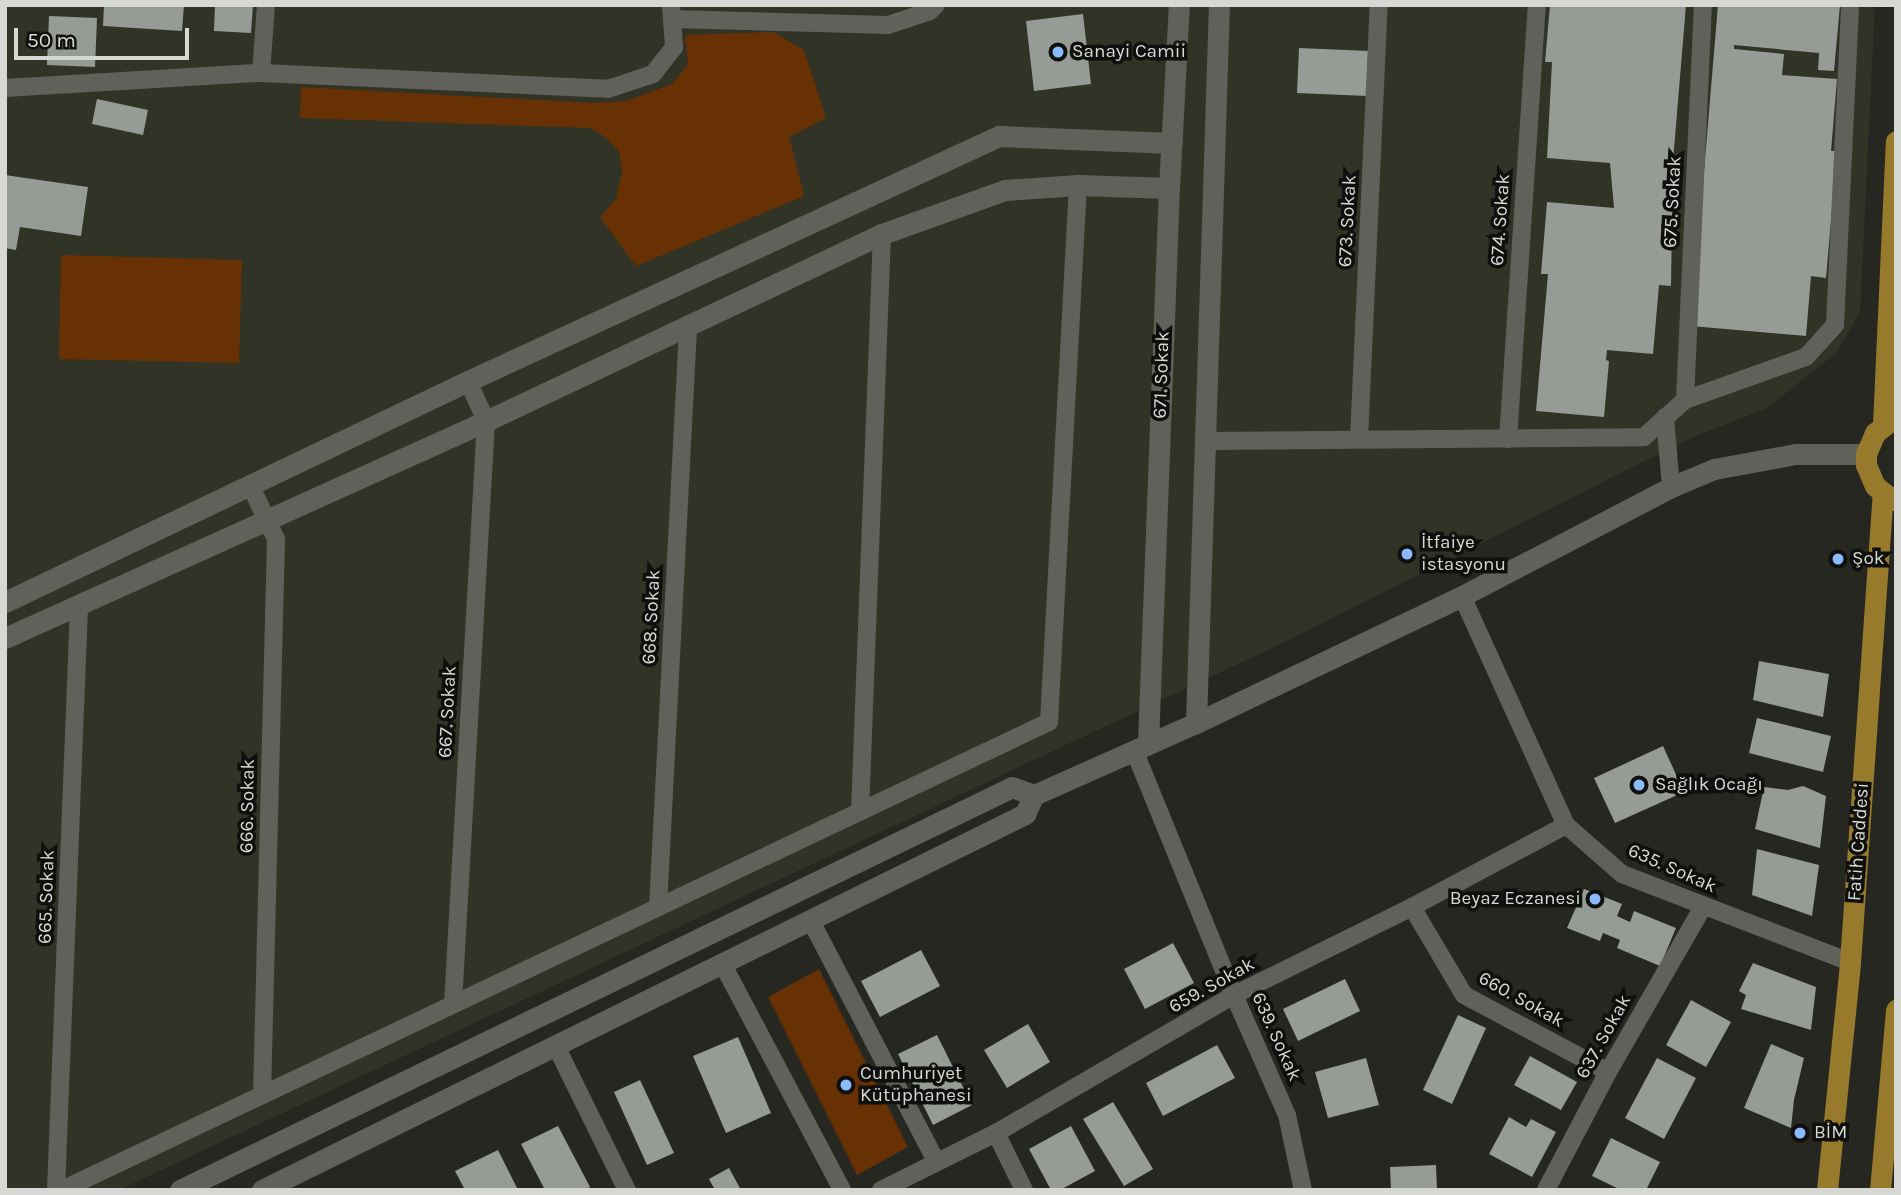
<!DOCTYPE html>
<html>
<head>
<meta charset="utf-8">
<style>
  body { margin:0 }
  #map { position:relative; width:1901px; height:1195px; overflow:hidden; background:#262721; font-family:Karla,sans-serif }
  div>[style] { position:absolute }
  .built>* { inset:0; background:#323327 }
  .green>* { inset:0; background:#683103 }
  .building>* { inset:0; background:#969b95 }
  .street>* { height:18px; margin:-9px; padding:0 9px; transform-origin:9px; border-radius:9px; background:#61615b }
  .secondary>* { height:21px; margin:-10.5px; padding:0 10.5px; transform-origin:10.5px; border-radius:10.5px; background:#61615b }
  .primary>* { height:21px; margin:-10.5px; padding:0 10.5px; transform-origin:10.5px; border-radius:10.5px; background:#987a2c }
  .dots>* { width:19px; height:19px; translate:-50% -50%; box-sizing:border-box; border:4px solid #0f0f0d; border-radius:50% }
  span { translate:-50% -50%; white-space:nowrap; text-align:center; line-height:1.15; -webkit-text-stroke:7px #0f0f0d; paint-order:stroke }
  .poi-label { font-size:19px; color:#d7d8d4 }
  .left { translate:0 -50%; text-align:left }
  .right { translate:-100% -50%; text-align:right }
  .street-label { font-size:19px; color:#d7d8d4 }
  .frame { position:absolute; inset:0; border:7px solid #d7d8d4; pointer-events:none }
  .scale { position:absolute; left:14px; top:28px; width:175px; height:32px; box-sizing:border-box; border:4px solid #d7d8d4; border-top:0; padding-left:9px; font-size:21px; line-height:24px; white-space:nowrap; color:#d7d8d4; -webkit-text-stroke:5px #0f0f0d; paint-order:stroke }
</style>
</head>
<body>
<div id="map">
  <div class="built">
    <div style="clip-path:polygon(5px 5px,1875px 5px,1860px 312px,1836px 353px,1767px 408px,1686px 440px,1287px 641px,119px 1190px,5px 1190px)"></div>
  </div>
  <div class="green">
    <div style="clip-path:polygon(773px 32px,804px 50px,826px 118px,789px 137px,804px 196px,636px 266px,600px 217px,616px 199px,622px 172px,619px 151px,605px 137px,590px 128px,300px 118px,301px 87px,594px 103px,627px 101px,672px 84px,688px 64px,685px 35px)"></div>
    <div style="clip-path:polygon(61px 255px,242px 260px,239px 363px,59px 359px)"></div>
    <div style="clip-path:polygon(819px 969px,908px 1147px,857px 1175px,768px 997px)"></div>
  </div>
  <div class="building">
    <div style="clip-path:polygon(104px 5px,184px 5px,182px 31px,103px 26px)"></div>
    <div style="clip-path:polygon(215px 5px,253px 5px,251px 33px,214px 31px)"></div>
    <div style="clip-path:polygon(1550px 5px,1686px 5px,1673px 161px,1671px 286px,1659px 285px,1653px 354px,1607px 350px,1606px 360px,1609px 361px,1604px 417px,1536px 411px,1548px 274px,1541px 274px,1547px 202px,1614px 208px,1610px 163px,1547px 158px,1552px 62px,1545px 62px)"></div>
    <div style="clip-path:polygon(1718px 5px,1840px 5px,1834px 71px,1818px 70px,1819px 53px,1734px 45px,1734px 49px,1784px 54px,1782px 75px,1837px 79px,1831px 151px,1837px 151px,1826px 278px,1811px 276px,1806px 336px,1691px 326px)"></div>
    <div style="clip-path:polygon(1083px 14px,1091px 84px,1034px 91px,1026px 21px)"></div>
    <div style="clip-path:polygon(49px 16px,97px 18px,95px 67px,47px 65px)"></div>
    <div style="clip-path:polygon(1299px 48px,1369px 51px,1367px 96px,1297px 93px)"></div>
    <div style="clip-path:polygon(97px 99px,148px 110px,143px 135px,92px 124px)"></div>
    <div style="clip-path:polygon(5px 175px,88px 187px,81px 236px,20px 227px,16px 250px,5px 248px)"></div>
    <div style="clip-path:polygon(1759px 661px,1829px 674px,1823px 717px,1753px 700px)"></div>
    <div style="clip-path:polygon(1757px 718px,1831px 736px,1823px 772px,1749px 753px)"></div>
    <div style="clip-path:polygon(1663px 746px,1684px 792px,1615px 823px,1594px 778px)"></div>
    <div style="clip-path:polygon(1803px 786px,1826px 796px,1820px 848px,1755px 829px,1764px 787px,1788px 790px)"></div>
    <div style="clip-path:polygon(1757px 849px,1819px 865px,1812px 916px,1752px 895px)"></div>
    <div style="clip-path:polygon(1584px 889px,1622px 904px,1617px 916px,1630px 922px,1634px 911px,1676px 928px,1660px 966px,1617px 948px,1620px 940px,1603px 933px,1600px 941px,1567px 928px)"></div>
    <div style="clip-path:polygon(1173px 943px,1194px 983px,1145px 1009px,1124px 969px)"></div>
    <div style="clip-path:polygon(921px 950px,940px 986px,880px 1017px,861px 981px)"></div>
    <div style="clip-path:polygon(1753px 963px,1816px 987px,1811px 1030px,1741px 1009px,1746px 995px,1739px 991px)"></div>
    <div style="clip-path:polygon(1345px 979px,1360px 1011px,1298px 1041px,1283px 1009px)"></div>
    <div style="clip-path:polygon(1691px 1000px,1731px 1022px,1706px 1067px,1666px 1045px)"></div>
    <div style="clip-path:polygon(1458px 1015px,1486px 1028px,1452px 1104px,1423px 1090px)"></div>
    <div style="clip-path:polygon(1028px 1024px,1050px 1062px,1007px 1088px,984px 1050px)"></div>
    <div style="clip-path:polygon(937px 1035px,972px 1105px,933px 1125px,898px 1054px)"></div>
    <div style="clip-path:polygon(738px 1037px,771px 1113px,726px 1133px,693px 1056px)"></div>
    <div style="clip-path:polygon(1771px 1044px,1804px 1058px,1794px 1100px,1791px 1128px,1744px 1108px)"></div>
    <div style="clip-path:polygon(1217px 1045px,1235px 1078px,1163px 1116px,1146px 1083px)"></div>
    <div style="clip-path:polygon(1530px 1056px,1577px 1082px,1561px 1110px,1514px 1085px)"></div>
    <div style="clip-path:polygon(1366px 1058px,1379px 1105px,1328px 1118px,1315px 1072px)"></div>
    <div style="clip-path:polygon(1657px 1058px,1696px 1078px,1664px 1139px,1625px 1118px)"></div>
    <div style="clip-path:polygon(640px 1080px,674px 1153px,647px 1165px,614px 1092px)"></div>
    <div style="clip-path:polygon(1113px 1102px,1153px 1169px,1124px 1186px,1083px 1119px)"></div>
    <div style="clip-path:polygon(1509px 1117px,1526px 1127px,1531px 1119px,1556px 1132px,1532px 1177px,1489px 1154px)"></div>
    <div style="clip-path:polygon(558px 1126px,590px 1187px,585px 1190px,545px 1190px,521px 1144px)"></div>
    <div style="clip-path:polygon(1071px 1126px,1095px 1171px,1060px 1190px,1051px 1190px,1029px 1149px)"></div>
    <div style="clip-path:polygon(1611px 1138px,1660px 1162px,1646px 1190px,1621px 1190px,1592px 1176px)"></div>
    <div style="clip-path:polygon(498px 1150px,518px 1190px,465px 1190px,455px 1171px)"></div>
    <div style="clip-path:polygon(1436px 1165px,1437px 1190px,1391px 1190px,1390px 1167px)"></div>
    <div style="clip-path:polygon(729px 1168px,741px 1190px,715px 1190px,709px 1179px)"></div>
  </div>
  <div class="street">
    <div style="left:672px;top:19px;width:216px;rotate:1.6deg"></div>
    <div style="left:888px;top:25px;width:44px;rotate:-18.4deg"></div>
    <div style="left:930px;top:11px;width:8px;rotate:-45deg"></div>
    <div style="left:261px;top:73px;width:68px;rotate:-85.8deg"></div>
    <div style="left:5px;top:88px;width:256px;rotate:-3.4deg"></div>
    <div style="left:261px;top:73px;width:347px;rotate:2.6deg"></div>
    <div style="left:608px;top:89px;width:47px;rotate:-18.4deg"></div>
    <div style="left:653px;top:74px;width:34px;rotate:-52deg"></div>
    <div style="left:674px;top:47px;width:42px;rotate:-94.1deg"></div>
    <div style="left:1685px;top:400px;width:395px;rotate:-87.4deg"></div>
    <div style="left:1665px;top:417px;width:70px;rotate:85.1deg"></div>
    <div style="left:1359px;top:439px;width:434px;rotate:-87.4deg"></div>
    <div style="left:1508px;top:439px;width:435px;rotate:-86.2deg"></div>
    <div style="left:1205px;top:441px;width:439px;rotate:-0.5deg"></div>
    <div style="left:1644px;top:437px;width:55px;rotate:-42.1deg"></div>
    <div style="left:1685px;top:400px;width:128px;rotate:-19.6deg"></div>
    <div style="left:1806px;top:357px;width:43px;rotate:-47.8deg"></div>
    <div style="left:1835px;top:325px;width:320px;rotate:-87.3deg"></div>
    <div style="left:250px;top:485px;width:60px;rotate:64.3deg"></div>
    <div style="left:276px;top:539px;width:556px;rotate:91.44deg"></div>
    <div style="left:1462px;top:596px;width:252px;rotate:65.6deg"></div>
    <div style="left:1566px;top:825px;width:74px;rotate:41.2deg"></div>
    <div style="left:1622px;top:874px;width:244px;rotate:21.1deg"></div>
    <div style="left:1134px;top:750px;width:265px;rotate:67.8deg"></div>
    <div style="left:1234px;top:995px;width:131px;rotate:66.2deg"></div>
    <div style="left:1287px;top:1115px;width:77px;rotate:78deg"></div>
    <div style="left:860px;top:812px;width:578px;rotate:-87.82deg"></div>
    <div style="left:658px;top:907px;width:580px;rotate:-87.03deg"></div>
    <div style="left:1412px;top:907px;width:102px;rotate:59.4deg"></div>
    <div style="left:1464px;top:995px;width:163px;rotate:28.1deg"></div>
    <div style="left:811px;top:921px;width:271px;rotate:62.5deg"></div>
    <div style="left:722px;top:963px;width:257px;rotate:62.1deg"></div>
    <div style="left:453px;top:1004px;width:584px;rotate:-86.76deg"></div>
    <div style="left:486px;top:421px;width:44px;rotate:-114.2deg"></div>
    <div style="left:556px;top:1046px;width:161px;rotate:63.8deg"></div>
    <div style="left:996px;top:1133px;width:64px;rotate:63.8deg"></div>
    <div style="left:56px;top:1190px;width:584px;rotate:-87.74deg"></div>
    <div style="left:62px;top:1190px;width:1092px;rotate:-25.37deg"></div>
    <div style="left:1049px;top:722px;width:538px;rotate:-86.91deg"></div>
    <div style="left:881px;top:1190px;width:128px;rotate:-26.4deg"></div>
    <div style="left:996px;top:1133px;width:275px;rotate:-30.1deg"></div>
    <div style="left:1234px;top:995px;width:199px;rotate:-26.3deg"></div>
    <div style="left:1412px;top:907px;width:174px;rotate:-28deg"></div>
    <div style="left:1546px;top:1190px;width:133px;rotate:-62.3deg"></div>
    <div style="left:1608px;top:1072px;width:190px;rotate:-60.1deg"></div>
  </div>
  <div class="secondary">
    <div style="left:5px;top:602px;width:513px;rotate:-25.52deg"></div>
    <div style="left:468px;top:381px;width:585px;rotate:-24.77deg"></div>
    <div style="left:999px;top:136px;width:173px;rotate:2.3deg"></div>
    <div style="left:5px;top:638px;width:528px;rotate:-24.28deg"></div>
    <div style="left:486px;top:421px;width:438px;rotate:-25.3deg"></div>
    <div style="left:882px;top:234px;width:131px;rotate:-19.7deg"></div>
    <div style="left:1005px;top:190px;width:73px;rotate:-3.9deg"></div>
    <div style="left:1078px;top:185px;width:91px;rotate:1.9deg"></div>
    <div style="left:1196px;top:723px;width:718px;rotate:-88.17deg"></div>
    <div style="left:1148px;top:744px;width:556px;rotate:-87.84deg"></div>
    <div style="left:1169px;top:188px;width:183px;rotate:-86.9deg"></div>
    <div style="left:180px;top:1190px;width:924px;rotate:-25.84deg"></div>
    <div style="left:1012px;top:787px;width:23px;rotate:20deg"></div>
    <div style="left:262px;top:1190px;width:851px;rotate:-26.23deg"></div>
    <div style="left:1025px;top:814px;width:21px;rotate:-65deg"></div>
    <div style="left:1034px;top:795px;width:177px;rotate:-24deg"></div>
    <div style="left:1196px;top:723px;width:295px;rotate:-25.5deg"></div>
    <div style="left:1462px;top:596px;width:236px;rotate:-27.5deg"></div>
    <div style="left:1671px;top:487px;width:47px;rotate:-22.7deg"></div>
    <div style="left:1714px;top:469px;width:83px;rotate:-10.4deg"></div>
    <div style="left:1796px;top:454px;width:70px"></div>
  </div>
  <div class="primary">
    <div style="left:1883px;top:425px;width:284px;rotate:-87.4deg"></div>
    <div style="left:1893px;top:500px;width:23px;rotate:-142deg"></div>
    <div style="left:1875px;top:486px;width:23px;rotate:-113deg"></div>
    <div style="left:1866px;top:465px;width:11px;rotate:-90deg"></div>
    <div style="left:1866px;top:454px;width:23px;rotate:-67deg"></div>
    <div style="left:1875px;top:433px;width:24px;rotate:-38deg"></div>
    <div style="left:1827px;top:1190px;width:229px;rotate:-84.2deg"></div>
    <div style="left:1850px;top:962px;width:469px;rotate:-86deg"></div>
    <div style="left:1880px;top:1190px;width:181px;rotate:-84.9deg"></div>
  </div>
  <div class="dots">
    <div style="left:1058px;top:52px;background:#8bbafc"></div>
    <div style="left:1407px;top:554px;background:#8bbafc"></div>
    <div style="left:1838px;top:559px;background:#8bbafc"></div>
    <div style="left:1639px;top:785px;background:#8bbafc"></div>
    <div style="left:1595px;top:899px;background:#8bbafc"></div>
    <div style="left:846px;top:1085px;background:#8bbafc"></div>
    <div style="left:1800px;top:1133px;background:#8bbafc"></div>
  </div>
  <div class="poi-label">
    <span class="left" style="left:1072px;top:52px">Sanayi Camii</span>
    <span class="left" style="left:1421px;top:554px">İtfaiye<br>istasyonu</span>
    <span class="left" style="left:1852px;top:559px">Şok</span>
    <span class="left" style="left:1655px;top:785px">Sağlık Ocağı</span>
    <span class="right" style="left:1581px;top:899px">Beyaz Eczanesi</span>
    <span class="left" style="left:860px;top:1085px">Cumhuriyet<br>Kütüphanesi</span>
    <span class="left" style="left:1814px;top:1133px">BİM</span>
  </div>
  <div class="street-label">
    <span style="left:1673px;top:202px;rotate:-87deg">675. Sokak</span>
    <span style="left:1501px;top:220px;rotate:-86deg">674. Sokak</span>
    <span style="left:1348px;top:221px;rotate:-87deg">673. Sokak</span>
    <span style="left:1162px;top:375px;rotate:-88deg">671. Sokak</span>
    <span style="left:652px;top:617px;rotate:-87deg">668. Sokak</span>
    <span style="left:448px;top:712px;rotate:-87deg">667. Sokak</span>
    <span style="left:248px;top:806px;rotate:-89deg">666. Sokak</span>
    <span style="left:1859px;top:842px;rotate:-86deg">Fatih Caddesi</span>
    <span style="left:1672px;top:869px;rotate:24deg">635. Sokak</span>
    <span style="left:47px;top:897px;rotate:-88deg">665. Sokak</span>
    <span style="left:1212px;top:986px;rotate:-29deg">659. Sokak</span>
    <span style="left:1521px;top:1000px;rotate:29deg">660. Sokak</span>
    <span style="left:1276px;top:1037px;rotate:66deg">639. Sokak</span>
    <span style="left:1604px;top:1037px;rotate:-61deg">637. Sokak</span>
  </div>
  <div class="frame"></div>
  <div class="scale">50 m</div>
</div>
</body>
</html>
